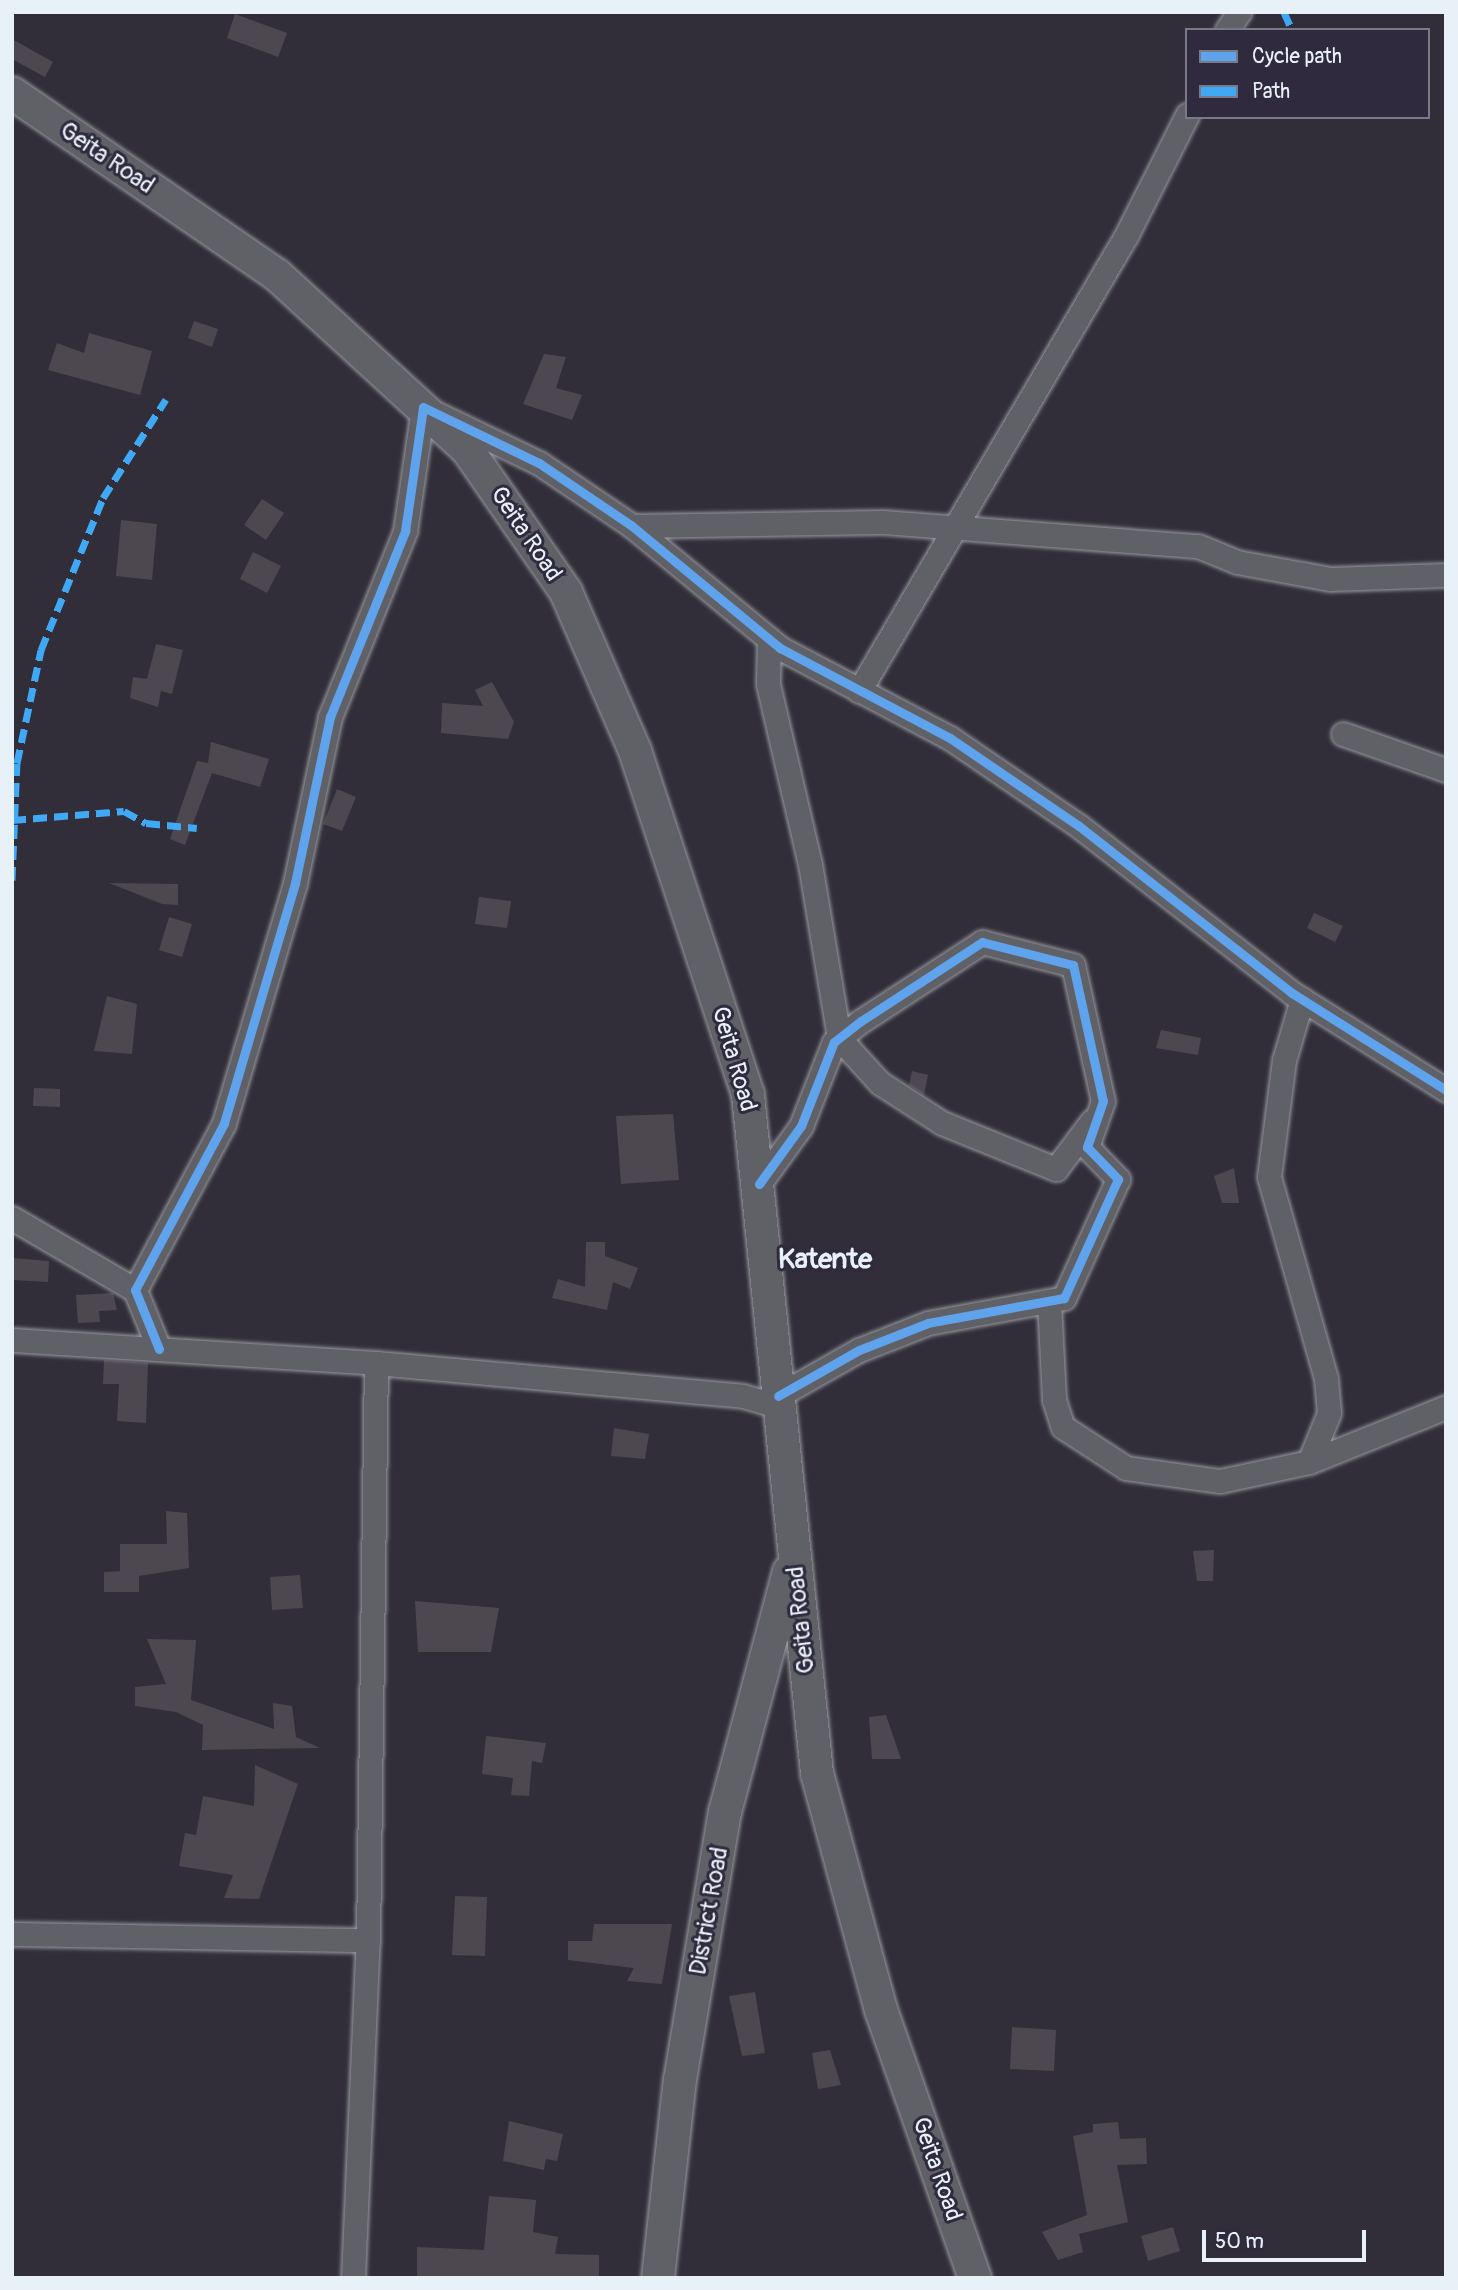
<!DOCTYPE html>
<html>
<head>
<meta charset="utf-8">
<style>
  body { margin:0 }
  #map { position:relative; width:1458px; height:2290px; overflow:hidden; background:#312e39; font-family:Pangolin,sans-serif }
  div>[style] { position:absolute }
  .building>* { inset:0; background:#4d4750 }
  .roads { filter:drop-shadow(0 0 2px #98999f) drop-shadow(0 0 2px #98999f) }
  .street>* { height:23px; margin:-11.5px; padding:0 11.5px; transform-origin:11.5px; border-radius:11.5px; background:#606067 }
  .secondary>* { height:32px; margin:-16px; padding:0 16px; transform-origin:16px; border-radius:16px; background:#606067 }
  .quiet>* { height:7px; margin-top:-3.5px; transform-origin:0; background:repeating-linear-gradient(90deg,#3fa9f5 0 14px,transparent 0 21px) }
  .cycleway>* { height:9px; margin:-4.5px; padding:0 4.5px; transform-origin:4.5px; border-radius:4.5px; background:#60a3ed }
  span { translate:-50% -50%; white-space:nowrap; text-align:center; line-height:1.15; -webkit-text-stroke:6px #2f2a3d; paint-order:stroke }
  .street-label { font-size:24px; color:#e8f1f8 }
  .quarter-label { font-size:28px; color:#e8f1f8; font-weight:700 }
  .frame { position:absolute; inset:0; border:14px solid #e8f1f8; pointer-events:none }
  .legend { position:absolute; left:1185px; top:28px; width:245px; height:91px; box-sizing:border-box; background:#2f2a3d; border:2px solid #797a88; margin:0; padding:9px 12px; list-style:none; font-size:21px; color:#e8f1f8 }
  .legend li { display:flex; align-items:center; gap:14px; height:35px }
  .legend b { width:35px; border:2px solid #797a88 }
  .scale { position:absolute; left:1202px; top:2230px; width:164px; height:32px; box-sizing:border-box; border:4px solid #e8f1f8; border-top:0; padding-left:9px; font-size:21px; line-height:24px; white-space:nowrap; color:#e8f1f8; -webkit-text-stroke:5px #2f2a3d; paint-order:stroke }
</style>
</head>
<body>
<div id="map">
  <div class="building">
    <div style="clip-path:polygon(235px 14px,287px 33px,278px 57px,227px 38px)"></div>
    <div style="clip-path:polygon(12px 39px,53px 62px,45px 77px,12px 59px)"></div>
    <div style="clip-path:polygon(194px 321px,218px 329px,212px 347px,188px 338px)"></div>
    <div style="clip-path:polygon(89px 333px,152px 351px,140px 395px,48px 370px,57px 343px,84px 353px)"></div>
    <div style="clip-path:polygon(544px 354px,566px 357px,556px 388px,582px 395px,572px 420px,523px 404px)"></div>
    <div style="clip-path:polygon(262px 499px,284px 513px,266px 540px,244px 525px)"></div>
    <div style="clip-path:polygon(121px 520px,157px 524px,152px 580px,116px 576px)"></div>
    <div style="clip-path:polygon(253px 552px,281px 566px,267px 593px,240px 579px)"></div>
    <div style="clip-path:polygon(156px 644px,183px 650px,172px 694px,161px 691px,158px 707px,130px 698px,133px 677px,147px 679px)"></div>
    <div style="clip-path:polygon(492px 682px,514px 722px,508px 739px,441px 733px,442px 703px,483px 706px,475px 690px)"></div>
    <div style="clip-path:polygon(211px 742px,269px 759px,260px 787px,212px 773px,185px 845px,170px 839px,197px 761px,208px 763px)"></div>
    <div style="clip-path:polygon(337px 789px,356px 797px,342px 831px,323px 824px)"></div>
    <div style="clip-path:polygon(109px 883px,178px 884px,178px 905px,162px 904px)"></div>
    <div style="clip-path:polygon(479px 897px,511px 901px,507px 928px,475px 924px)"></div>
    <div style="clip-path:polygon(1314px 913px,1343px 926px,1335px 942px,1307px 928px)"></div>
    <div style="clip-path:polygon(169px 917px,192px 924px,182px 957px,159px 950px)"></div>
    <div style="clip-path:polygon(107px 996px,137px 1004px,132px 1054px,94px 1051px)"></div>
    <div style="clip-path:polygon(1161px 1030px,1201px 1038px,1198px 1055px,1156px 1048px)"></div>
    <div style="clip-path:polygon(912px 1071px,928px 1075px,924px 1095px,909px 1085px)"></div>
    <div style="clip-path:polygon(34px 1088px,60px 1089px,60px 1107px,33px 1106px)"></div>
    <div style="clip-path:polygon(673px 1114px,679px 1180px,621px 1184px,616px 1116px)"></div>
    <div style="clip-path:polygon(1234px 1168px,1239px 1203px,1222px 1203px,1214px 1176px)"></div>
    <div style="clip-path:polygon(586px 1242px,605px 1242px,605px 1256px,638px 1268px,630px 1289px,613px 1282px,607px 1310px,552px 1298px,558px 1279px,585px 1287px)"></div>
    <div style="clip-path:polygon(12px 1258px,49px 1261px,48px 1282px,12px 1280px)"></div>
    <div style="clip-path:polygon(113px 1293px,117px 1310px,99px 1311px,100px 1322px,78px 1323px,76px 1295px)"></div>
    <div style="clip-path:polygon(104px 1360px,148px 1363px,146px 1423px,117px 1421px,119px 1384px,103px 1384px)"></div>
    <div style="clip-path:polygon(614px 1428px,649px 1434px,645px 1459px,611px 1456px)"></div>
    <div style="clip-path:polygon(166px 1511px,187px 1513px,189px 1568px,139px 1576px,139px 1592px,104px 1592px,104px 1572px,120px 1571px,120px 1544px,167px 1544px)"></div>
    <div style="clip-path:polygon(1214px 1550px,1213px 1581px,1197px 1581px,1193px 1551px)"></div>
    <div style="clip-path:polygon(300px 1575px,303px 1608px,272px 1610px,270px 1577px)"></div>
    <div style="clip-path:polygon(415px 1601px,499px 1608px,491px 1652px,418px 1652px)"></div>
    <div style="clip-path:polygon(147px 1639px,196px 1640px,191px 1700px,274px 1729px,273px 1703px,292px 1706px,296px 1737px,320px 1748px,202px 1750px,203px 1725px,176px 1712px,135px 1706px,135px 1687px,166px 1684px)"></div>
    <div style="clip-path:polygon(886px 1715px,901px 1759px,872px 1759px,869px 1717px)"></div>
    <div style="clip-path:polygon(486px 1736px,546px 1743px,542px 1763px,532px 1761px,529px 1796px,511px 1795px,513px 1778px,482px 1774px)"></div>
    <div style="clip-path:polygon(255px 1765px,298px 1784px,259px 1899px,224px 1898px,233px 1875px,179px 1866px,185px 1833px,196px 1835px,203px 1796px,254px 1806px)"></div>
    <div style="clip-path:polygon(455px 1896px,487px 1897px,485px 1956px,452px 1955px)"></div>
    <div style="clip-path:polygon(594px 1924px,672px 1924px,662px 1984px,627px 1981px,634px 1968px,568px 1960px,568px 1941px,592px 1941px)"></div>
    <div style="clip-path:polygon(755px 1992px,765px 2053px,742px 2056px,729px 1996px)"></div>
    <div style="clip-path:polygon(1012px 2027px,1056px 2030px,1054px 2071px,1010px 2069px)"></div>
    <div style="clip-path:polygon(830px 2050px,841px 2085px,818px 2089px,812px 2053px)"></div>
    <div style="clip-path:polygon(509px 2121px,563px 2134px,557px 2161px,546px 2159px,544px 2170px,503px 2161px)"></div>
    <div style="clip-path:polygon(1118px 2122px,1120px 2139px,1146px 2138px,1147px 2164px,1117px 2165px,1128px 2222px,1079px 2234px,1083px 2252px,1058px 2260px,1042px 2232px,1087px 2215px,1073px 2136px,1093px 2132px,1093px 2124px)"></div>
    <div style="clip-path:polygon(489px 2196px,536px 2200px,533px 2232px,558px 2237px,555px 2254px,599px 2255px,599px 2278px,417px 2278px,417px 2247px,484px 2250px)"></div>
    <div style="clip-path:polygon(1173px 2227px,1180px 2251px,1148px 2261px,1141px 2236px)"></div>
  </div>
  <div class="roads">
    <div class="street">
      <div style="left:1227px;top:30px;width:22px;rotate:-56deg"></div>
      <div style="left:632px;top:526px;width:251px;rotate:-0.9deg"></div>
      <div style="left:883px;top:522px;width:316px;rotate:4.4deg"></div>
      <div style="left:1198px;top:546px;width:42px;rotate:22.3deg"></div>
      <div style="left:1237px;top:562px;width:95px;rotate:10.4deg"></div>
      <div style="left:1330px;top:579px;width:116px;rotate:-2deg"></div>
      <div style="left:769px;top:639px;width:45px;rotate:91.3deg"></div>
      <div style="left:768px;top:684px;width:185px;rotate:76.9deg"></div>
      <div style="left:810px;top:864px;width:176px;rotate:80.5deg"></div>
      <div style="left:839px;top:1038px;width:61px;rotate:47.7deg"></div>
      <div style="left:880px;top:1083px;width:74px;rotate:32.8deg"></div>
      <div style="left:942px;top:1123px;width:123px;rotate:22deg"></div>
      <div style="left:1056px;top:1169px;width:60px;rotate:-53.1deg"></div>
      <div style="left:859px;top:691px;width:528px;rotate:-59.6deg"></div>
      <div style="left:1126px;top:236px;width:136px;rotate:-63.2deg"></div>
      <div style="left:1343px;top:734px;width:109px;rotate:19.3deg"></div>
      <div style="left:1302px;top:999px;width:64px;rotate:106.4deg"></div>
      <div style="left:1284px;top:1060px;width:118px;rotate:97.3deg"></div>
      <div style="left:1269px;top:1177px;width:210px;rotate:74.2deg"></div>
      <div style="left:1326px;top:1379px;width:34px;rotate:85deg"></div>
      <div style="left:1329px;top:1413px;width:53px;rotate:112.2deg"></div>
      <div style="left:759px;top:1184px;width:72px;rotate:-54.1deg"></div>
      <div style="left:801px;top:1126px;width:90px;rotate:-68.6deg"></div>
      <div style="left:834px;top:1042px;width:34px;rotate:-38deg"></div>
      <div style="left:861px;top:1021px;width:145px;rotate:-33.1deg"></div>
      <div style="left:982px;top:942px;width:94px;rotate:14.2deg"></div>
      <div style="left:1073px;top:965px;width:139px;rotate:77.6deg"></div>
      <div style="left:1103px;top:1101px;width:49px;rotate:109.2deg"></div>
      <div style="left:1087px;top:1147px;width:45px;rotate:45.9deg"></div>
      <div style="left:1118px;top:1179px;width:131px;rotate:114.4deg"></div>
      <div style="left:1064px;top:1298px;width:138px;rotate:169.6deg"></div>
      <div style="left:928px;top:1323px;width:74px;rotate:158.6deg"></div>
      <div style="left:859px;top:1350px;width:93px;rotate:150.4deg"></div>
      <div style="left:12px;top:1218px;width:143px;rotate:30.3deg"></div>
      <div style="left:1049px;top:1301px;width:99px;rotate:87.1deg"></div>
      <div style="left:1054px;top:1400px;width:28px;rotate:72deg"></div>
      <div style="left:1063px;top:1427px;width:75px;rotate:33.1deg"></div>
      <div style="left:1126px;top:1468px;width:95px;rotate:7.9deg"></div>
      <div style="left:1220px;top:1481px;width:91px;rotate:-12.1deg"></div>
      <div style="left:1309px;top:1462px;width:148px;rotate:-21.9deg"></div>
      <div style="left:12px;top:1340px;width:365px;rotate:3.6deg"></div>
      <div style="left:376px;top:1363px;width:368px;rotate:5.1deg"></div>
      <div style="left:743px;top:1396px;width:37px;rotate:16deg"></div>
      <div style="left:159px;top:1349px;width:64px;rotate:-112.1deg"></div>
      <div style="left:135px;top:1290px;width:189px;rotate:-61.9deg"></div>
      <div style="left:224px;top:1123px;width:250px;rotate:-73.5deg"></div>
      <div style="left:295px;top:883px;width:170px;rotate:-78.1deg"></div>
      <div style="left:330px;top:717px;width:201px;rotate:-68deg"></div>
      <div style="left:405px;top:531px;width:125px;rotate:-81.7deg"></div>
      <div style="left:423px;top:407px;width:129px;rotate:25.8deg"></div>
      <div style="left:539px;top:463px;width:112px;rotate:34.1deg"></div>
      <div style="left:632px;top:526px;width:192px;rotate:39.5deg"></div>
      <div style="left:780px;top:648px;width:192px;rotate:27.9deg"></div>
      <div style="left:950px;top:738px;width:156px;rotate:34.3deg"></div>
      <div style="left:1079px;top:826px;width:271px;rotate:38.1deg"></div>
      <div style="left:1292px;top:993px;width:182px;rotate:32.2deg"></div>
      <div style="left:12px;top:1934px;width:356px;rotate:1deg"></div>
      <div style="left:353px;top:2278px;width:338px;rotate:-87.5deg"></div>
      <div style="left:368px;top:1940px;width:577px;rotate:-89.21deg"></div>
    </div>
    <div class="secondary">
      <div style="left:12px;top:93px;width:321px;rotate:34.5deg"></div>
      <div style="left:277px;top:275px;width:258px;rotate:42.5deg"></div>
      <div style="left:467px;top:449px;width:174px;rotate:55.3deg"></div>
      <div style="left:566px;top:592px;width:173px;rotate:66.5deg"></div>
      <div style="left:635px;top:751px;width:362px;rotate:71.8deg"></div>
      <div style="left:748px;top:1095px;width:682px;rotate:84.19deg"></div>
      <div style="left:817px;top:1773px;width:245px;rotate:74.9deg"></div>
      <div style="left:881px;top:2010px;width:284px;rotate:70.7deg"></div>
      <div style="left:658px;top:2278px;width:199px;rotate:-83.7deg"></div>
      <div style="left:680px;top:2080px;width:272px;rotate:-80.5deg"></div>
      <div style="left:725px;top:1812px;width:249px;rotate:-75.1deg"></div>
    </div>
  </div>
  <div class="quiet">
    <div style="left:1284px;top:12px;width:20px;rotate:66deg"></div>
    <div style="left:12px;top:820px;width:112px;rotate:-4.6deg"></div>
    <div style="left:124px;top:811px;width:25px;rotate:29deg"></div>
    <div style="left:146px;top:823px;width:51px;rotate:5.6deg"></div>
    <div style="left:12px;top:880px;width:117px;rotate:-87.6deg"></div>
    <div style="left:17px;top:763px;width:116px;rotate:-78deg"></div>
    <div style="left:41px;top:650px;width:164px;rotate:-67.8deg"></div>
    <div style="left:103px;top:498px;width:117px;rotate:-57.5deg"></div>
  </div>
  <div class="cycleway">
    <div style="left:759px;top:1184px;width:72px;rotate:-54.1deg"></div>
    <div style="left:801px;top:1126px;width:90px;rotate:-68.6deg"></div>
    <div style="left:834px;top:1042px;width:34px;rotate:-38deg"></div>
    <div style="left:861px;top:1021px;width:145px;rotate:-33.1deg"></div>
    <div style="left:982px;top:942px;width:94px;rotate:14.2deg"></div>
    <div style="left:1073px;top:965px;width:139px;rotate:77.6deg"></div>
    <div style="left:1103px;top:1101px;width:49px;rotate:109.2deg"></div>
    <div style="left:1087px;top:1147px;width:45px;rotate:45.9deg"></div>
    <div style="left:1118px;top:1179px;width:131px;rotate:114.4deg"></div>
    <div style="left:1064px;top:1298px;width:138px;rotate:169.6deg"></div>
    <div style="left:928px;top:1323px;width:74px;rotate:158.6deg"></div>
    <div style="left:859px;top:1350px;width:93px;rotate:150.4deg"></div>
    <div style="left:159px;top:1349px;width:64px;rotate:-112.1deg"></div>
    <div style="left:135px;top:1290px;width:189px;rotate:-61.9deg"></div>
    <div style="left:224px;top:1123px;width:250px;rotate:-73.5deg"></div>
    <div style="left:295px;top:883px;width:170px;rotate:-78.1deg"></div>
    <div style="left:330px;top:717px;width:201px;rotate:-68deg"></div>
    <div style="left:405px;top:531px;width:125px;rotate:-81.7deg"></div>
    <div style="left:423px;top:407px;width:129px;rotate:25.8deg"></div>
    <div style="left:539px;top:463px;width:112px;rotate:34.1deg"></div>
    <div style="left:632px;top:526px;width:192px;rotate:39.5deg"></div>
    <div style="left:780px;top:648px;width:192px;rotate:27.9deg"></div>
    <div style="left:950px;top:738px;width:156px;rotate:34.3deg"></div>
    <div style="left:1079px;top:826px;width:271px;rotate:38.1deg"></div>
    <div style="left:1292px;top:993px;width:182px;rotate:32.2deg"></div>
  </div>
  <div class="street-label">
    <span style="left:107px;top:158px;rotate:34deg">Geita Road</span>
    <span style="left:526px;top:534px;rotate:56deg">Geita Road</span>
    <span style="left:734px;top:1059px;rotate:74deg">Geita Road</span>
    <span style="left:801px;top:1620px;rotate:-96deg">Geita Road</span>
    <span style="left:709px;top:1911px;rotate:-80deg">District Road</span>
    <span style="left:937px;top:2169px;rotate:71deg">Geita Road</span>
  </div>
  <div class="quarter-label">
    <span style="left:825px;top:1260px">Katente</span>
  </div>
  <div class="frame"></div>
  <ul class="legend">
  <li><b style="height:9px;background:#60a3ed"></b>Cycle path</li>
  <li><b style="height:9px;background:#3fa9f5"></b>Path</li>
  </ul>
  <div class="scale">50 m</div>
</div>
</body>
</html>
